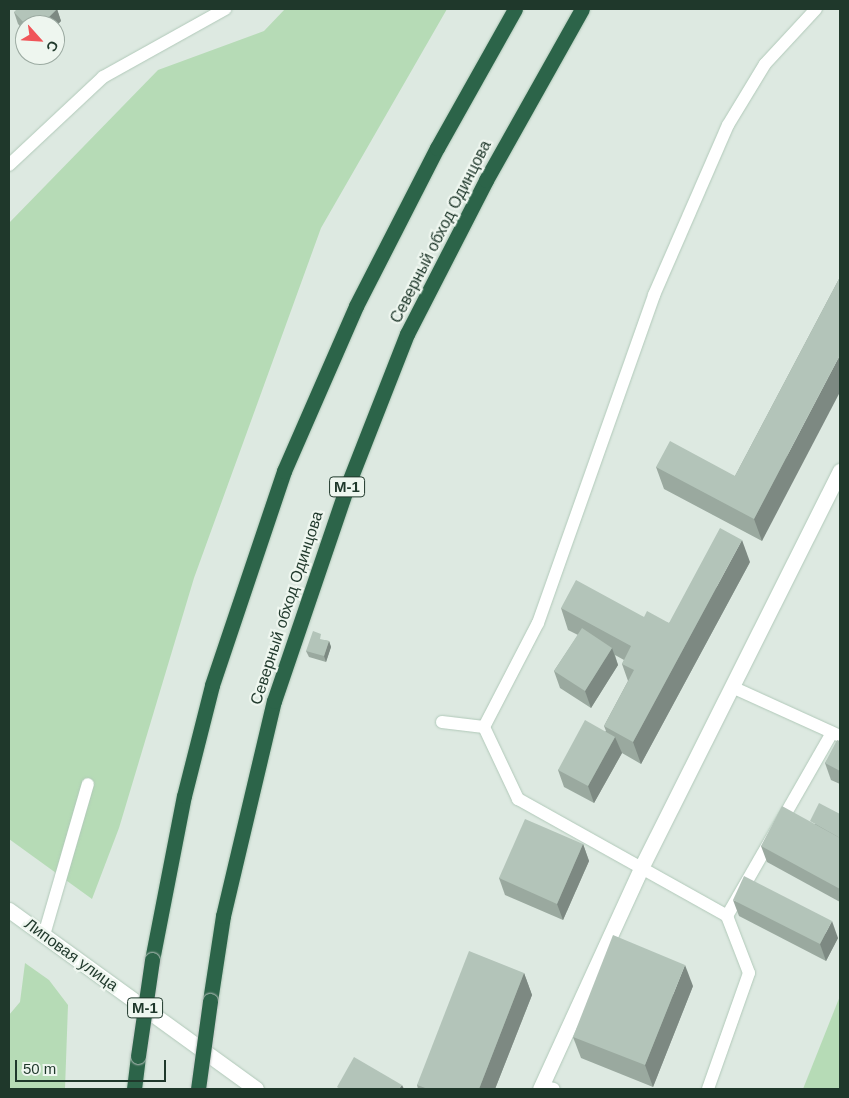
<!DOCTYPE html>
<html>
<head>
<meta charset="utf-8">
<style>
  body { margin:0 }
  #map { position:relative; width:849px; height:1098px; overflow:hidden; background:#dde9e1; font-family:Arial,sans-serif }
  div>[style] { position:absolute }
  .green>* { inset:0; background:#b6dbb6 }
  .roads { filter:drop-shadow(0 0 1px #b1c9b9) drop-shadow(0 0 1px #b1c9b9) }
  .lane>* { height:12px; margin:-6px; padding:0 6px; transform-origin:6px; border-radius:6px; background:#fff }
  .street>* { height:15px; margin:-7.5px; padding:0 7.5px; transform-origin:7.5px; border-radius:7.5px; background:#fff }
  .secondary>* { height:15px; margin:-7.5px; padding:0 7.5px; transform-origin:7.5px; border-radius:7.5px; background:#fff }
  .highway>* { height:15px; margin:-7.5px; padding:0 7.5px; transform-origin:7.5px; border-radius:7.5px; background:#2c6449 }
  .bridges { filter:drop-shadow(0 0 1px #c0c7c4) drop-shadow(0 0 1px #c0c7c4) }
  .highway-bridge>* { height:15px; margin:-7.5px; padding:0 7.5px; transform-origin:7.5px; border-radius:7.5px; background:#2c6449 }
  .wall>* { inset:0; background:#9aa99f }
  .shaded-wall>* { inset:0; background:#7d8982 }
  .building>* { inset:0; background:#b3c4b9 }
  span { translate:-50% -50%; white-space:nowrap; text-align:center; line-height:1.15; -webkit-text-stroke:4.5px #eef6ef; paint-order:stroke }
  .shield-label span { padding:1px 4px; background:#eef6ef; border:1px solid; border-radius:4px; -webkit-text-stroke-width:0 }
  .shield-label { font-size:15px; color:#1f382b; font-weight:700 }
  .street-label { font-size:16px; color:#1f382b }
  .frame { position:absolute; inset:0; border:10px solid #1f382b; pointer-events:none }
  .north { position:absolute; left:15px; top:15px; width:50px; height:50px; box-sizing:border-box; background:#eef6ef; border:1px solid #9baaa1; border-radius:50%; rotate:116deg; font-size:14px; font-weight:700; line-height:20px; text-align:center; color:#1f382b }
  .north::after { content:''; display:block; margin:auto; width:18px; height:22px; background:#f05559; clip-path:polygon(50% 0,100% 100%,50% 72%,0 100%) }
  .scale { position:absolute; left:15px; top:1060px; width:151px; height:22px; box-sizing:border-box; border:2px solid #1f382b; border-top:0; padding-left:6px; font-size:15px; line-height:18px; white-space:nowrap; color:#1f382b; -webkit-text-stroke:4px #eef6ef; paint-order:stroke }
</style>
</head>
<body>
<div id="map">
  <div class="green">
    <div style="clip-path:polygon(285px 9px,447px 9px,321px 228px,194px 578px,119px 828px,92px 899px,9px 839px,9px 223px,158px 70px,264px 31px)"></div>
    <div style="clip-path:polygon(25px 963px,49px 980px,68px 1005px,65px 1089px,9px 1089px,9px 1015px,20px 1002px)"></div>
    <div style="clip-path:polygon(840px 996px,840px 1089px,803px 1089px)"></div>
  </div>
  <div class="roads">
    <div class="lane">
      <div style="left:9px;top:165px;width:129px;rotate:-43.1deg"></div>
      <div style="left:103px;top:77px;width:140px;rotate:-29.1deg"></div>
      <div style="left:732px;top:687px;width:119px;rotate:24.4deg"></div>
      <div style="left:442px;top:722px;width:42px;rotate:6.8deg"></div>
      <div style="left:484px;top:727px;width:80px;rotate:64.7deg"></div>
      <div style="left:518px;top:799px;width:240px;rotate:29.2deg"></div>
      <div style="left:727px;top:916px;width:61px;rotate:68.9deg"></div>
      <div style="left:749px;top:973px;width:123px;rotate:109.5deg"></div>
      <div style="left:484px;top:727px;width:117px;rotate:-62.6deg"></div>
      <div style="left:538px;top:623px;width:348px;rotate:-70.5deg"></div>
      <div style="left:654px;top:295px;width:185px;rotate:-66.5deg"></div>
      <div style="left:728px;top:125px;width:71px;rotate:-58.8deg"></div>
      <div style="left:765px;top:64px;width:75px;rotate:-47.2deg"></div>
      <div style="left:727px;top:916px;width:211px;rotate:-60.2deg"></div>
      <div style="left:44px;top:935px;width:157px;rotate:-73.8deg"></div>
      <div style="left:541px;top:1086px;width:13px;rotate:13deg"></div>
    </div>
    <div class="street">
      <div style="left:540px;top:1089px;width:245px;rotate:-65.4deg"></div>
      <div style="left:642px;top:866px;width:442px;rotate:-63.4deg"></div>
    </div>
    <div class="secondary">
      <div style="left:9px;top:910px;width:305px;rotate:35.9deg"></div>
    </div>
    <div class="highway">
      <div style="left:152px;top:960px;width:167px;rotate:-79deg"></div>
      <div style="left:184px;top:796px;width:114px;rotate:-75.8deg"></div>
      <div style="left:212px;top:685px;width:226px;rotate:-71.4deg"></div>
      <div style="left:284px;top:471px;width:180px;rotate:-66.4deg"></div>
      <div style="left:356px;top:306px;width:178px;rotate:-62.9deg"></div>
      <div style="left:437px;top:148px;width:159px;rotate:-60.7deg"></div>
      <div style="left:210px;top:1001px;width:86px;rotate:-81.3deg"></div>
      <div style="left:223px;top:916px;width:221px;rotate:-76.7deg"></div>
      <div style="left:274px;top:701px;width:221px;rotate:-71.2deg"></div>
      <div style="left:345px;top:492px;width:170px;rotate:-68.6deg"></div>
      <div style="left:407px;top:334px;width:173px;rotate:-62.8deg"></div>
      <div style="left:486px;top:180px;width:196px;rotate:-60.7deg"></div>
      <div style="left:134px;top:1089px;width:33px;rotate:-83deg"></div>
    </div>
  </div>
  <div class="bridges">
    <div class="highway-bridge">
      <div style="left:138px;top:1056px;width:97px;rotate:-81.7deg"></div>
      <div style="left:198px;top:1089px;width:89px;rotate:-82.2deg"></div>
    </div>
  </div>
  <div class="wall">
    <div style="clip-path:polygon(57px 9px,61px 21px,55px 27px,55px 25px,25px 25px,25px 31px,18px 24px,14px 12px)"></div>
    <div style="clip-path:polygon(840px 277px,762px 541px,664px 489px,656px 467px,735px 476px)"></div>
    <div style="clip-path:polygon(750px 562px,641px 764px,622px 753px,594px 803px,564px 787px,558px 770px,606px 731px,604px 726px,628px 681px,622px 664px,624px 660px,615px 655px,618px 665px,591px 708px,560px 688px,554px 671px,578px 635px,568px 630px,561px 608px,644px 617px,669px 623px)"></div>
    <div style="clip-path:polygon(323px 640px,329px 641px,331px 647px,326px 662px,309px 657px,306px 651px)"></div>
    <div style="clip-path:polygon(840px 741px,840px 784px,831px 780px,825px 763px)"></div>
    <div style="clip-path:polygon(840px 814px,840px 902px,767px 862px,761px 846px)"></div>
    <div style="clip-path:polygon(583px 844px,589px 861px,563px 920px,505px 895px,499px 878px)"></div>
    <div style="clip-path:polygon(733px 900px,838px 938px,826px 961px,739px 916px)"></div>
    <div style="clip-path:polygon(524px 973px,532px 995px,495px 1089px,418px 1089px,417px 1085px)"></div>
    <div style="clip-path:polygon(693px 986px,653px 1087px,581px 1058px,573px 1037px)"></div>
  </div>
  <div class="shaded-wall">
    <div style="clip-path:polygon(57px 9px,61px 21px,55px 27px,55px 25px,41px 25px)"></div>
    <div style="clip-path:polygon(840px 355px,840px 392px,762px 541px,754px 519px)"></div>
    <div style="clip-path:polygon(742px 540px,750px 562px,641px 764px,633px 742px)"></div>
    <div style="clip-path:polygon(329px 641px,331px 647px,326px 662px,324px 656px)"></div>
    <div style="clip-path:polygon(612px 648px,618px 665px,591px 708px,585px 691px)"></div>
    <div style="clip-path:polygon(615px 737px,622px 753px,594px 803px,588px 786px)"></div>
    <div style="clip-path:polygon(583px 844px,589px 861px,563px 920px,557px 904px)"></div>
    <div style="clip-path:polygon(832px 921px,838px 938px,826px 961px,820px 944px)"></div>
    <div style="clip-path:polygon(685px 965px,693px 986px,653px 1087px,645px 1065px)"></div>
    <div style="clip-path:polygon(524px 973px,532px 995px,495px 1089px,479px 1089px)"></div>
    <div style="clip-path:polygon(402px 1085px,404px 1089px,399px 1089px)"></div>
  </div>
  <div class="building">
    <div style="clip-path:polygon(17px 9px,57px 9px,41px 25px,26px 25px,14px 12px)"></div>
    <div style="clip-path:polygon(840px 277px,840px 355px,754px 519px,656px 467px,670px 441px,735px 476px)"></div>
    <div style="clip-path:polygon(720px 528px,742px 540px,633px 742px,604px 726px,634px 670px,622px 664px,631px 646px,561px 608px,576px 580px,644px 617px,647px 611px,669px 623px)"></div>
    <div style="clip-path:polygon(582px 628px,612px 648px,585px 691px,554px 671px)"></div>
    <div style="clip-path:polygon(313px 631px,321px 634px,320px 639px,329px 641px,324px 656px,306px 651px)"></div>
    <div style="clip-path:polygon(585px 720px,615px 737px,588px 786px,558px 770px)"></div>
    <div style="clip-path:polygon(837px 740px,840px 741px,840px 771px,825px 763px)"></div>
    <div style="clip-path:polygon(819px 803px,840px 814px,840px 838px,810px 821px)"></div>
    <div style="clip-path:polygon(782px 806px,840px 838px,840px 889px,761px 846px)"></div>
    <div style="clip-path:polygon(525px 819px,583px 844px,557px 904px,499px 878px)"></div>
    <div style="clip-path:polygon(744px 876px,832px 921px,820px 944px,733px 900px)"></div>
    <div style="clip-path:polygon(613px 935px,685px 965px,645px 1065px,573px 1037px)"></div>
    <div style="clip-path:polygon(469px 951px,524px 973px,479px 1089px,428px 1089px,417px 1085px)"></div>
    <div style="clip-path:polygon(354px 1057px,402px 1085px,399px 1089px,340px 1089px,337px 1087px)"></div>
  </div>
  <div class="shield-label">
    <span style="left:347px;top:487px">М-1</span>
    <span style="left:145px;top:1008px">М-1</span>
  </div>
  <div class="street-label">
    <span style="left:441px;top:232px;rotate:-63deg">Северный обход Одинцова</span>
    <span style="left:287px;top:608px;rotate:-72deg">Северный обход Одинцова</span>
    <span style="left:71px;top:955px;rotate:36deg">Липовая улица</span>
  </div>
  <div class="frame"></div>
  <div class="north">С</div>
  <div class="scale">50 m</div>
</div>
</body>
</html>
